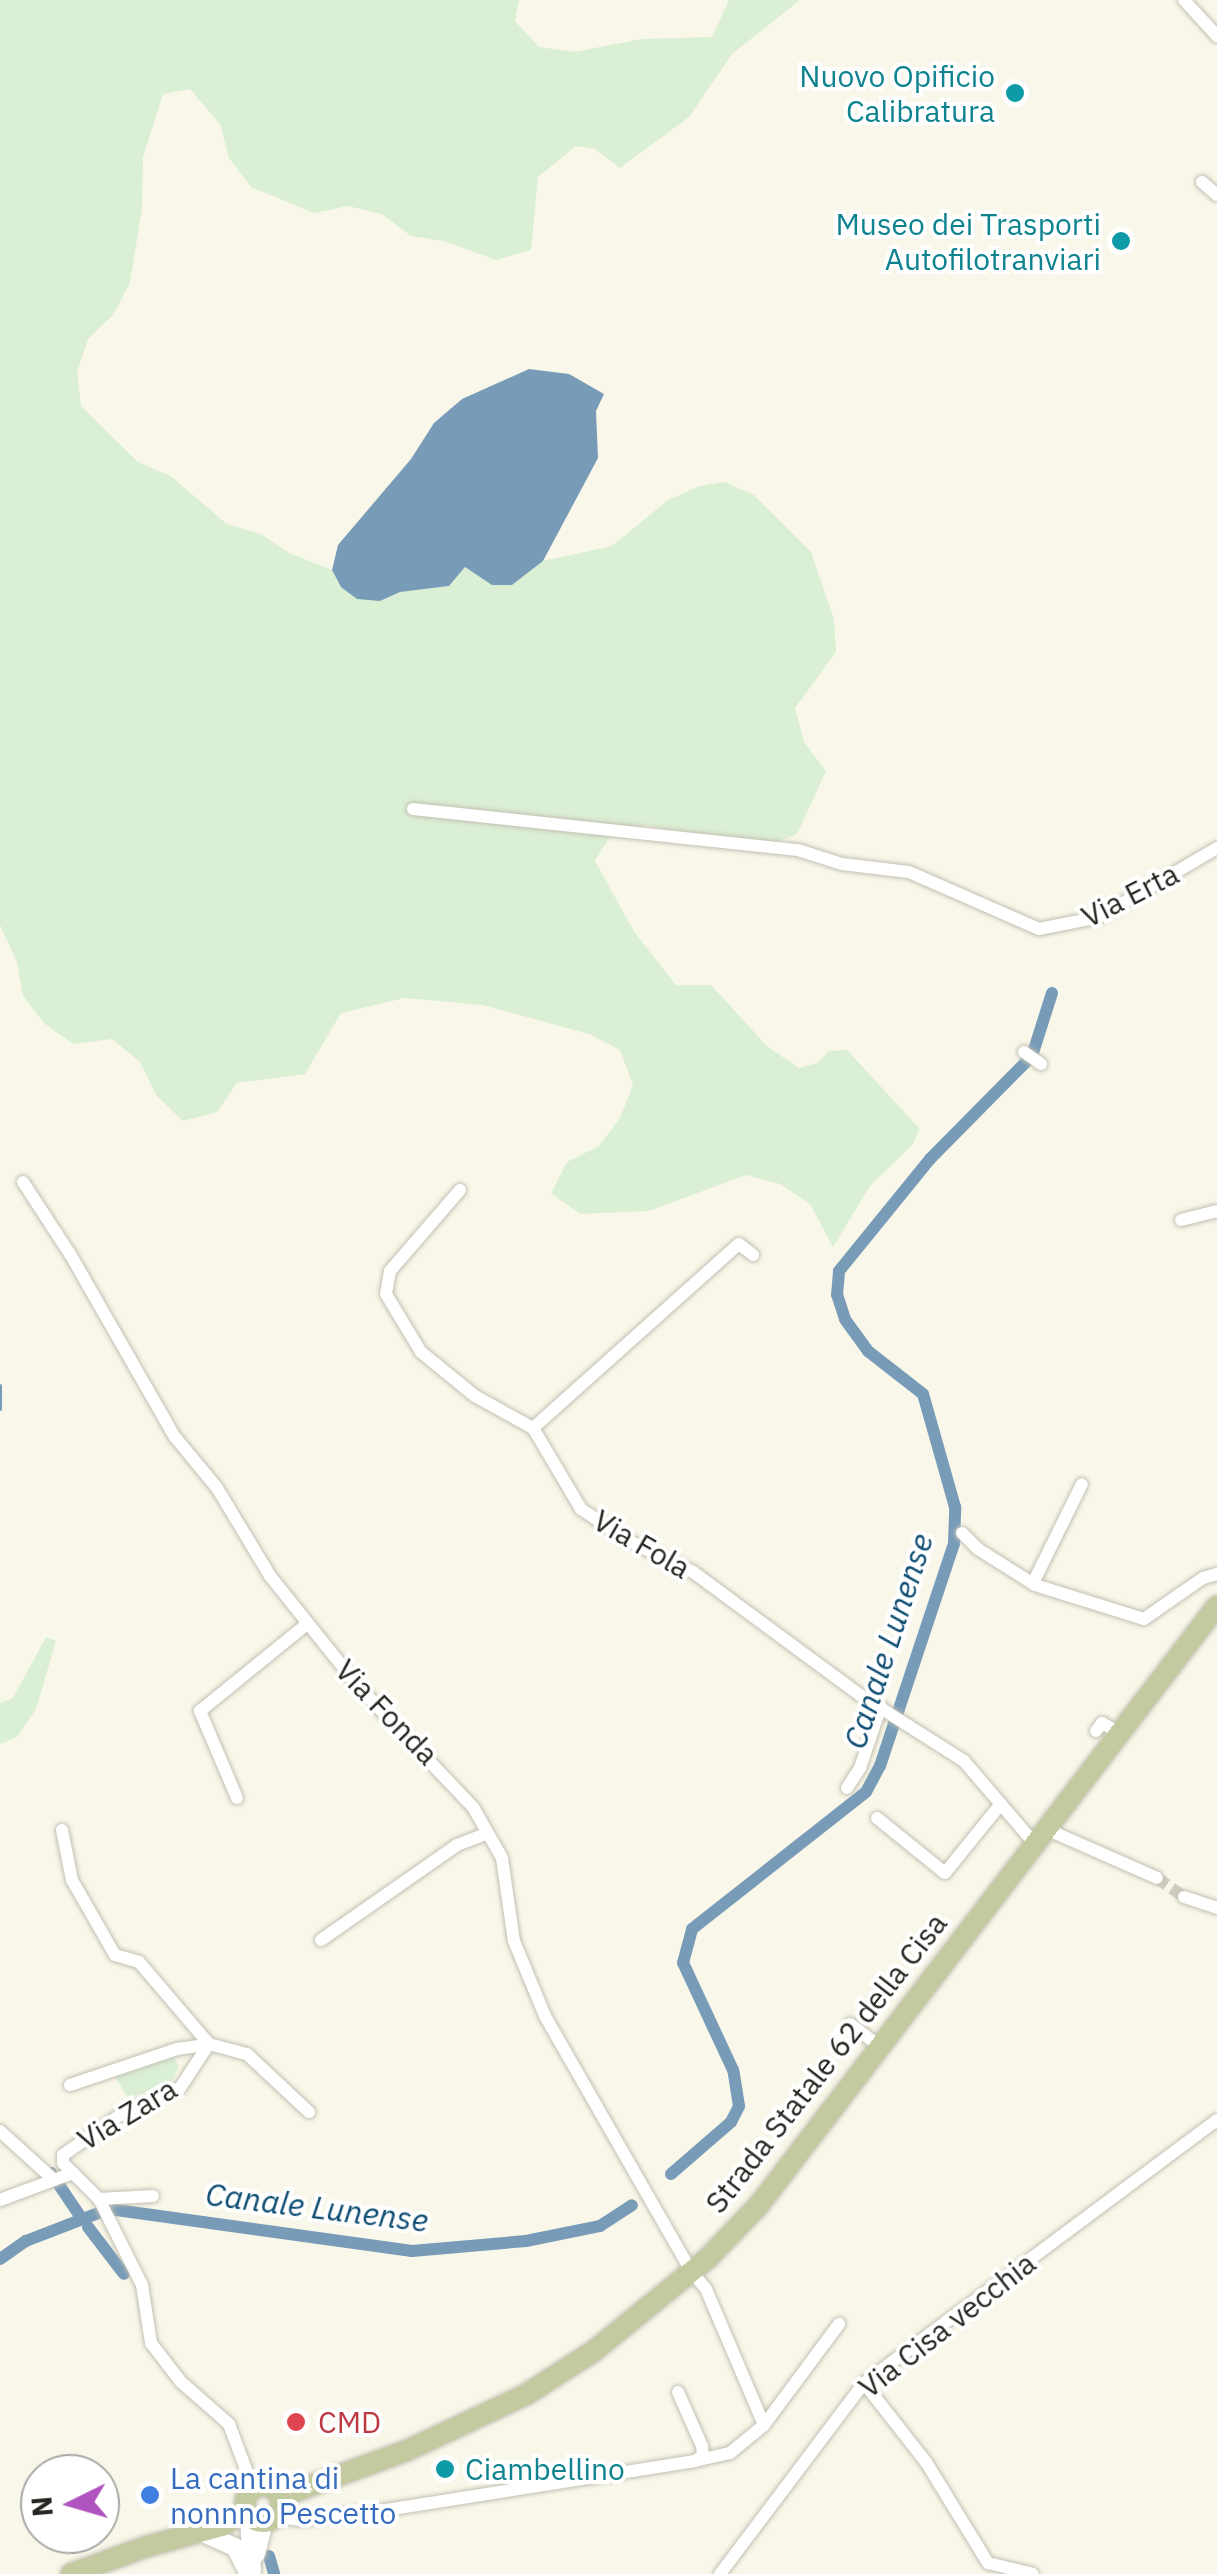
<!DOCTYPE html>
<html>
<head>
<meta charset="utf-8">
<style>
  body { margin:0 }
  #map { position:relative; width:1217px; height:2574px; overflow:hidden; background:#f9f7e9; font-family:"IBM Plex Sans",sans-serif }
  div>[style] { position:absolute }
  .green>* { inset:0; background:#dbefd5 }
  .water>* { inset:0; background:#789cb8 }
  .stream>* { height:4px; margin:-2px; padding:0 2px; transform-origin:2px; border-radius:2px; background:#789cb8 }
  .canal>* { height:12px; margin:-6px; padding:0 6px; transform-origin:6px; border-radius:6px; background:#789cb8 }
  .street-tunnel>* { height:12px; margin-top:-6px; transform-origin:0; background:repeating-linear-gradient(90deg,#cfcdc1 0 12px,transparent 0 18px) }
  .roads { filter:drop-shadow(0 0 2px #c3c0b3) drop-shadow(0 0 2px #c3c0b3) }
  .street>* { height:12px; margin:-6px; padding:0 6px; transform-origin:6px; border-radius:6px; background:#fff }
  .secondary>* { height:18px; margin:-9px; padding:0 9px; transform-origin:9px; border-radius:9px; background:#fff }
  .primary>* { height:20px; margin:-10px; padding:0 10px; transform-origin:10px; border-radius:10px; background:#c3caa0 }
  .primary>.ring { margin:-10px; padding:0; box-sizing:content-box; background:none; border:20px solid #c3caa0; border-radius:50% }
  .dots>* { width:28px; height:28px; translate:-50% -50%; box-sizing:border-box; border:5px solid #fff; border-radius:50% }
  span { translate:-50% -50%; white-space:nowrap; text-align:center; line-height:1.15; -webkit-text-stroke:8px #fff; paint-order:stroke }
  .culture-label { font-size:30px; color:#0d838f }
  .right { translate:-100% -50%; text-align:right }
  .left { translate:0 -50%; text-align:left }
  .street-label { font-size:30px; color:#262520 }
  .health-label { font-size:30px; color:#be3a42 }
  .shop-label { font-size:30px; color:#366cbe }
  .water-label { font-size:32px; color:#0f4d73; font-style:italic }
  .north { position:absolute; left:20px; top:2454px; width:100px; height:100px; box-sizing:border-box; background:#fff; border:2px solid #a8a8a6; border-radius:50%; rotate:265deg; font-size:28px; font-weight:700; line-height:40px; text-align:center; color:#262520 }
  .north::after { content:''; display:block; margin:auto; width:35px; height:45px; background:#af53be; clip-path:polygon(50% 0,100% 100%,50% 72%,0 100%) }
</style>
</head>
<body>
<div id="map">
  <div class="green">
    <div style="clip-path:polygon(0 0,519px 0,515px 21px,539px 47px,574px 52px,642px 39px,712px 37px,729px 0,800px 0,732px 54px,689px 117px,620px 168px,595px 149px,576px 146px,538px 177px,531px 250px,496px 260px,444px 241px,411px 236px,382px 214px,348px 206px,314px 213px,251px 187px,229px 158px,220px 124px,190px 89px,163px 94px,143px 157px,142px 208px,130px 283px,113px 315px,88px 339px,77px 372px,81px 406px,138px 462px,172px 477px,227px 524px,261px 534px,289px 553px,332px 570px,341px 587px,380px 601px,399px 592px,449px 586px,464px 567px,512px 585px,543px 561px,612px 546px,668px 500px,700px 486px,724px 482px,754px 495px,811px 552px,834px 619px,836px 652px,795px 708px,804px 742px,826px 771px,797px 834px,766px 846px,645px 825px,612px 833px,595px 861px,635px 933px,676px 985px,711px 985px,768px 1047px,799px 1068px,817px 1063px,829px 1051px,847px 1050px,920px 1129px,912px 1145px,870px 1186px,833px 1247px,810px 1204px,780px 1184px,746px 1175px,649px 1211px,580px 1214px,551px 1193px,567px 1162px,599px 1146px,620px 1118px,633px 1085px,620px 1050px,589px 1034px,483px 1005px,405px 998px,341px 1013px,305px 1074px,237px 1083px,217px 1112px,183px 1121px,156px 1095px,140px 1062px,112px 1039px,73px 1044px,44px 1023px,23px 996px,17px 962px,0 925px)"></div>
    <div style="clip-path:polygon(46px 1637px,56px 1641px,36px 1709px,17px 1737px,0 1744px,0 1703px,13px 1698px)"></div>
    <div style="clip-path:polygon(174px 2057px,179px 2066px,171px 2083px,128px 2098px,115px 2077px)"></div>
  </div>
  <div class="water">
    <div style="clip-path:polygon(529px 369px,569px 374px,604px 394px,596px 411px,598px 458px,543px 561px,512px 585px,492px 585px,465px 567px,449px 586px,400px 592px,380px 601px,357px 599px,341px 587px,332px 570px,338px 545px,411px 459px,434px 423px,462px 399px)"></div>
  </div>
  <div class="stream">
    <div style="left:0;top:1386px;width:23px;rotate:90deg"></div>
  </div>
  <div class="canal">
    <div style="left:51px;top:2173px;width:52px;rotate:56deg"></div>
    <div style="left:671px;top:2174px;width:79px;rotate:-40.9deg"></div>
    <div style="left:731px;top:2122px;width:18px;rotate:-63deg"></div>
    <div style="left:739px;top:2106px;width:36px;rotate:-99deg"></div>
    <div style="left:733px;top:2070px;width:118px;rotate:-115deg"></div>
    <div style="left:683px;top:1963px;width:35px;rotate:-75deg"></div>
    <div style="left:692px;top:1929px;width:221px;rotate:-38.2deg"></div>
    <div style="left:866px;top:1792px;width:30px;rotate:-62deg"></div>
    <div style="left:880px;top:1766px;width:234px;rotate:-71.6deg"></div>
    <div style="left:954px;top:1544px;width:37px;rotate:-88deg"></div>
    <div style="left:955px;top:1507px;width:117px;rotate:-105.8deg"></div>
    <div style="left:923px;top:1394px;width:70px;rotate:-142deg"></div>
    <div style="left:868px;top:1351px;width:39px;rotate:-126deg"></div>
    <div style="left:845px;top:1319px;width:25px;rotate:-108deg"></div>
    <div style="left:837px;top:1295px;width:24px;rotate:-85deg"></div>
    <div style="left:839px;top:1271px;width:144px;rotate:-50.9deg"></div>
    <div style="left:930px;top:1159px;width:145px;rotate:-45.3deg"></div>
    <div style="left:1032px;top:1056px;width:66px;rotate:-72.4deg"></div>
    <div style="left:88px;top:2227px;width:59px;rotate:52.5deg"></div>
    <div style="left:0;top:2259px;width:32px;rotate:-35deg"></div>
    <div style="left:26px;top:2241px;width:89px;rotate:-21.1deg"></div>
    <div style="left:109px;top:2209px;width:306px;rotate:7.9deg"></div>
    <div style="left:412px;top:2251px;width:114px;rotate:-5deg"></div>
    <div style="left:526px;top:2241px;width:76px;rotate:-11.5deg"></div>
    <div style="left:600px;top:2226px;width:38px;rotate:-33deg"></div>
    <div style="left:269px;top:2556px;width:19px;rotate:74deg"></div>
  </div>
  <div class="street-tunnel">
    <div style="left:1157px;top:1878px;width:33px;rotate:35deg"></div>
  </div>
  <div class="roads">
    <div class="street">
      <div style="left:1184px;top:0;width:49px;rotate:47.5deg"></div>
      <div style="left:1202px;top:182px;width:20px;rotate:41deg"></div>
      <div style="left:413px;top:809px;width:387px;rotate:6.1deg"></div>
      <div style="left:798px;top:850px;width:46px;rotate:17.7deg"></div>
      <div style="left:842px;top:864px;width:67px;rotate:6.8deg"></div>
      <div style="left:909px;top:872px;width:142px;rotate:23.7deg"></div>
      <div style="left:1039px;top:929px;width:61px;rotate:-11.3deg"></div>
      <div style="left:1099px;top:917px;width:137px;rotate:-30.3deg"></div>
      <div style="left:1024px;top:1052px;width:21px;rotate:35deg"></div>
      <div style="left:23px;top:1182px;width:86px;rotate:56.9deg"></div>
      <div style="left:70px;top:1254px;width:211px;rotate:60.2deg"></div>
      <div style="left:175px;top:1437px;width:66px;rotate:50.5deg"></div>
      <div style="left:217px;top:1488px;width:103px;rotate:58.9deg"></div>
      <div style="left:270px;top:1576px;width:141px;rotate:51.3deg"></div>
      <div style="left:358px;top:1686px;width:167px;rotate:46.5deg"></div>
      <div style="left:473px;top:1807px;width:59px;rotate:60.4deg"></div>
      <div style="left:502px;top:1858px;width:84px;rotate:81.8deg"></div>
      <div style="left:514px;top:1941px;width:81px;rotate:67.5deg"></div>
      <div style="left:545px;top:2016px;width:294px;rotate:60.2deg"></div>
      <div style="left:691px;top:2271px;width:23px;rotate:50deg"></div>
      <div style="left:706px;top:2289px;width:148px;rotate:66.9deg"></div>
      <div style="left:460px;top:1190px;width:107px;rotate:130.8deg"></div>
      <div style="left:390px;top:1271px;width:23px;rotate:100deg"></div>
      <div style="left:386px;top:1294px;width:68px;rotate:58.9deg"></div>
      <div style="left:421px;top:1352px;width:70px;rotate:39.2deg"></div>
      <div style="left:475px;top:1396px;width:66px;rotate:28.9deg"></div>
      <div style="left:533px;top:1428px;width:94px;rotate:59.3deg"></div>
      <div style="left:581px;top:1509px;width:58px;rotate:33.7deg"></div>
      <div style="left:629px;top:1541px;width:71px;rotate:25.8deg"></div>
      <div style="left:693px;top:1572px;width:207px;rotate:36.4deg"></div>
      <div style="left:860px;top:1695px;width:123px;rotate:32.4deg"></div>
      <div style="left:964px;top:1761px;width:109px;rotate:49.5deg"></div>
      <div style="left:1181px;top:1220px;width:37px;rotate:-14deg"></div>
      <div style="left:533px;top:1428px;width:276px;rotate:-41.8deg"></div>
      <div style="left:739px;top:1244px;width:18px;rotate:38deg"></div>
      <div style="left:962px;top:1533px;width:23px;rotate:45deg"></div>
      <div style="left:978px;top:1549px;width:67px;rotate:32.3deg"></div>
      <div style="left:1035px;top:1585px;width:114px;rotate:17.3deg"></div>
      <div style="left:1144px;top:1619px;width:72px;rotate:-34.8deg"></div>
      <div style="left:1203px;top:1578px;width:15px;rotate:-16deg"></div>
      <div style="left:1033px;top:1583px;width:110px;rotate:-63.7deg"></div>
      <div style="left:1096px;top:1731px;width:10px;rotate:-53deg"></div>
      <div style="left:1102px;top:1723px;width:21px;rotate:29deg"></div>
      <div style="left:847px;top:1788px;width:24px;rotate:-57deg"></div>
      <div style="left:860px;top:1768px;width:65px;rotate:-71.3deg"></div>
      <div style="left:237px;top:1798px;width:95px;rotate:-113deg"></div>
      <div style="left:200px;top:1711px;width:138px;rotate:-39.1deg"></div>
      <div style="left:877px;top:1818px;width:87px;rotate:39deg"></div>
      <div style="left:945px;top:1873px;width:87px;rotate:-51deg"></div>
      <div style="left:1046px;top:1829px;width:121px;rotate:23.8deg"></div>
      <div style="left:62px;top:1830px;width:51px;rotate:78.7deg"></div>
      <div style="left:72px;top:1880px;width:86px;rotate:60.2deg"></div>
      <div style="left:115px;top:1955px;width:25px;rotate:16deg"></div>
      <div style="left:139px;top:1962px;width:108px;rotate:49.5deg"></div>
      <div style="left:1184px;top:1897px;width:35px;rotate:18deg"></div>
      <div style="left:321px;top:1940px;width:166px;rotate:-34.9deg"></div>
      <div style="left:457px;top:1845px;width:33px;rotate:-21deg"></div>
      <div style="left:850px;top:2024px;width:38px;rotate:37deg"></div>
      <div style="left:70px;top:2085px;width:113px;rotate:-18.6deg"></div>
      <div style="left:177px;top:2049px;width:29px;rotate:-8deg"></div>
      <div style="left:0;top:2131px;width:73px;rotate:42.2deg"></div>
      <div style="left:99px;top:2199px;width:54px;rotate:-3.2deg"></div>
      <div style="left:0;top:2200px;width:78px;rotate:-20.3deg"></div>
      <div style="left:864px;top:2383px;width:100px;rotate:51.9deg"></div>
      <div style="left:926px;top:2462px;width:119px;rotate:58.5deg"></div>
      <div style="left:988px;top:2563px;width:46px;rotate:13.7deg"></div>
      <div style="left:699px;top:2460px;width:32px;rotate:-13deg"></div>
      <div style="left:730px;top:2453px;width:44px;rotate:-39.5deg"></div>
      <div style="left:764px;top:2425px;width:126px;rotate:-53.4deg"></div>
      <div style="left:253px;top:2488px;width:68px;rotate:-110.6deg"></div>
      <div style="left:229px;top:2424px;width:64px;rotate:-138.8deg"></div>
      <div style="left:181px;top:2382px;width:49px;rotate:-127.6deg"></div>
      <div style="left:151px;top:2343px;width:59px;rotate:-98.8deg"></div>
      <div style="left:142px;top:2285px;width:96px;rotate:-116.6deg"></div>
      <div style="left:99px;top:2199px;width:51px;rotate:-135deg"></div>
      <div style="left:63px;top:2163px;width:8px;rotate:-90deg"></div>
      <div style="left:63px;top:2155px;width:77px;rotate:-34.9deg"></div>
      <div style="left:126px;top:2111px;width:59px;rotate:-23.1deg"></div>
      <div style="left:180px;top:2088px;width:53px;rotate:-56.6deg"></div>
      <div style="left:209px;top:2044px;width:39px;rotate:15deg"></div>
      <div style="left:247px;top:2054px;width:85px;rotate:43.1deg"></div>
      <div style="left:276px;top:2517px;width:23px;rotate:7deg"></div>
      <div style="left:299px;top:2520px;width:88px;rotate:-6.6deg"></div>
      <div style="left:386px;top:2510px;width:313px;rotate:-9deg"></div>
      <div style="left:695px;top:2461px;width:10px;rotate:-37deg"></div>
      <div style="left:703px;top:2455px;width:9px;rotate:-96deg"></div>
      <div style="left:702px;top:2446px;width:59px;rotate:-114deg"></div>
      <div style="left:720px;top:2574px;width:239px;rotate:-53deg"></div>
      <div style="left:864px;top:2383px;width:440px;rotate:-36.7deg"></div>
    </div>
    <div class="secondary">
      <div style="left:249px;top:2516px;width:54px;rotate:86.8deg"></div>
      <div style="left:201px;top:2532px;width:37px;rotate:24deg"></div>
      <div style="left:235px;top:2547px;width:30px;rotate:63deg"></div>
      <div style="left:256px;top:2554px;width:33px;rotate:-76deg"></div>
    </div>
    <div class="primary">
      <div class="ring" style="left:245px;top:2486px;width:16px;height:16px"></div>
      <div style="left:280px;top:2497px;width:134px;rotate:-20.1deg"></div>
      <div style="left:406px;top:2451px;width:134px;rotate:-25.2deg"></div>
      <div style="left:527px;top:2394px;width:80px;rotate:-32.7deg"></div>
      <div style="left:594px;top:2351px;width:147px;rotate:-39.2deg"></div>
      <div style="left:708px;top:2258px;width:74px;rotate:-46.1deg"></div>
      <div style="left:759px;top:2205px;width:754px;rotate:-52.6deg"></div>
      <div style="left:71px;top:2574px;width:79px;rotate:-20deg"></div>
      <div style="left:145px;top:2547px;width:80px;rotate:-15.3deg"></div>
      <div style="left:222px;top:2526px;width:28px;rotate:-32deg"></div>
    </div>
  </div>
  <div class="dots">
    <div style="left:1015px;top:93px;background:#0f9aa8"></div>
    <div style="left:1121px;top:241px;background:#0f9aa8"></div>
    <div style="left:296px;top:2422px;background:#e0444e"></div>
    <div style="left:445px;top:2469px;background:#0f9aa8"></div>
    <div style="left:150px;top:2495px;background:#3f7fe0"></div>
  </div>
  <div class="culture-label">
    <span class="right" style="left:995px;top:93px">Nuovo Opificio<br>Calibratura</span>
    <span class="right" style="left:1101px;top:241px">Museo dei Trasporti<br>Autofilotranviari</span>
    <span class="left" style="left:465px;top:2469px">Ciambellino</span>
  </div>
  <div class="street-label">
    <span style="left:1130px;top:895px;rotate:-27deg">Via Erta</span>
    <span style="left:642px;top:1544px;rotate:30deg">Via Fola</span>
    <span style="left:387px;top:1712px;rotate:46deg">Via Fonda</span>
    <span style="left:826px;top:2063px;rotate:-52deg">Strada Statale 62 della Cisa</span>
    <span style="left:127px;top:2114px;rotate:-31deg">Via Zara</span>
    <span style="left:947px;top:2325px;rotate:-38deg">Via Cisa vecchia</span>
  </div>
  <div class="health-label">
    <span class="left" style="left:318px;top:2422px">CMD</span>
  </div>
  <div class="shop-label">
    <span class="left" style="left:170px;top:2495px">La cantina di<br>nonnno Pescetto</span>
  </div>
  <div class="water-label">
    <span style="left:888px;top:1641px;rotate:-72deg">Canale Lunense</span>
    <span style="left:317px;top:2207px;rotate:7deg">Canale Lunense</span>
  </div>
  <div class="north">N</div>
</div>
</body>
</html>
